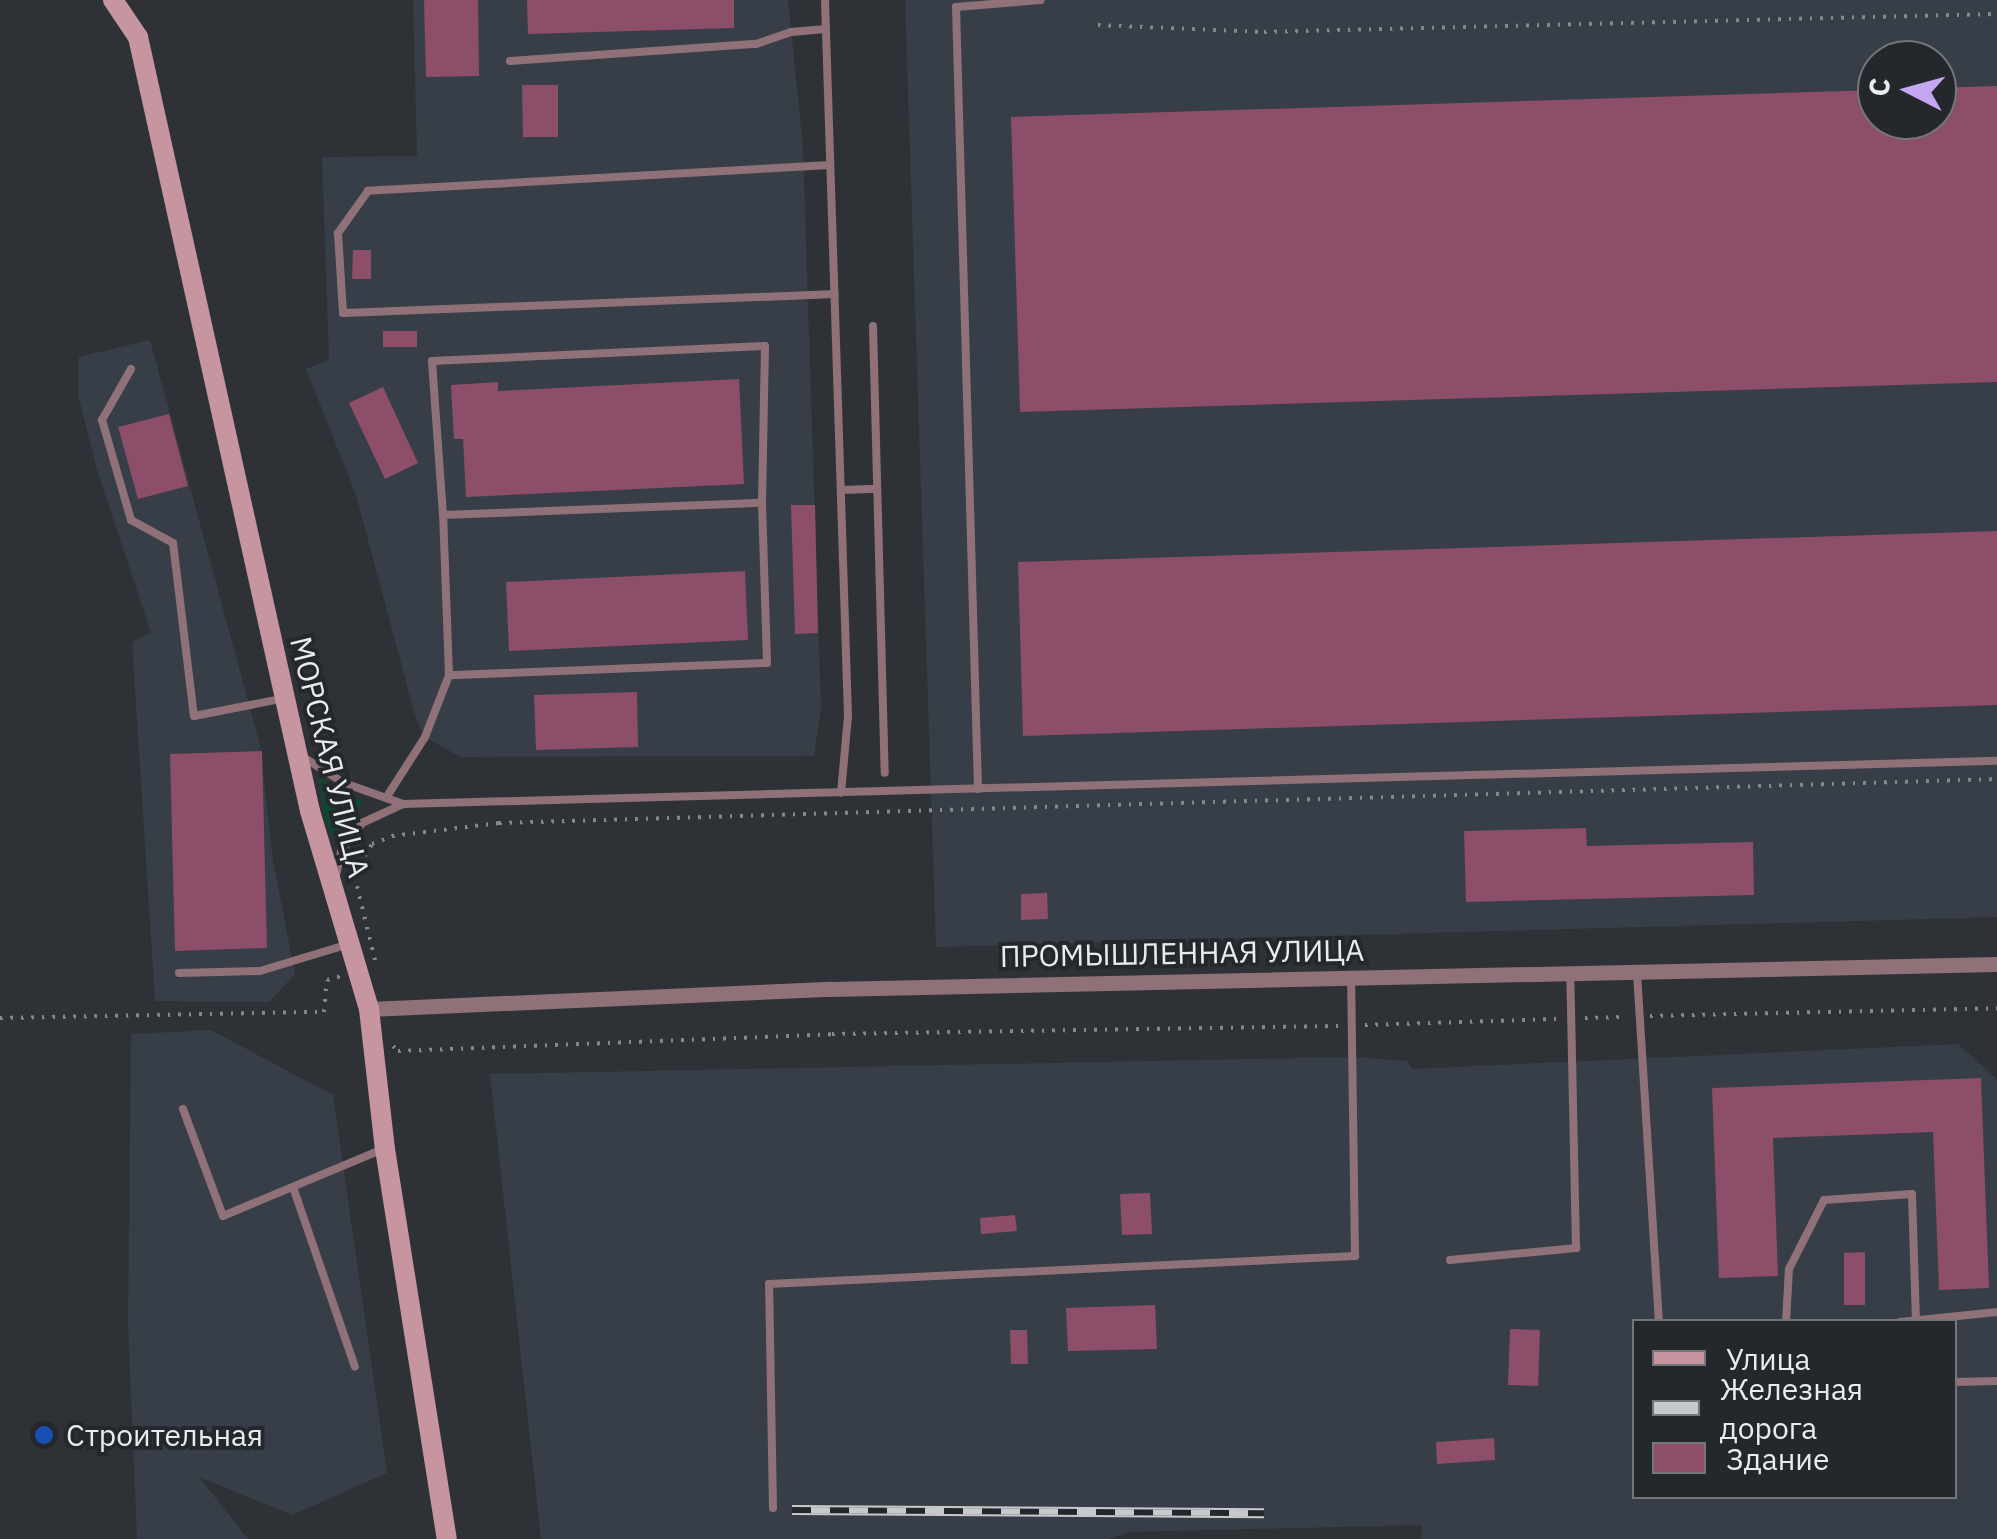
<!DOCTYPE html>
<html>
<head>
<meta charset="utf-8">
<style>
  body { margin:0 }
  #map { position:relative; width:1997px; height:1539px; overflow:hidden; background:#2e3237; font-family:"IBM Plex Sans",sans-serif }
  div>[style] { position:absolute }
  .built>* { inset:0; background:#373e47 }
  .green>* { inset:0; background:#0e4832 }
  .building>* { inset:0; background:#8d4e69 }
  .path>* { height:4px; margin-top:-2px; transform-origin:0; background:repeating-linear-gradient(90deg,#85888d 0 2.5px,transparent 0 10.5px) }
  .lane>* { height:8px; margin:-4px; padding:0 4px; transform-origin:4px; border-radius:4px; background:#907178 }
  .street>* { height:15px; margin:-7.5px; padding:0 7.5px; transform-origin:7.5px; border-radius:7.5px; background:#907178 }
  .secondary>* { height:20px; margin:-10px; padding:0 10px; transform-origin:10px; border-radius:10px; background:#c695a0 }
  .rail>* { height:10px; margin-top:-5px; transform-origin:0; background:repeating-linear-gradient(90deg,#24282c 0 19px,#c7c9cd 0 38px); box-sizing:border-box; border-block:2px solid #c7c9cd }
  .dots>* { width:28px; height:28px; translate:-50% -50%; box-sizing:border-box; border:5px solid #24282c; border-radius:50% }
  span { translate:-50% -50%; white-space:nowrap; text-align:center; line-height:1.15; -webkit-text-stroke:8px #24282c; paint-order:stroke }
  .street-label { font-size:30px; color:#e9ebef }
  .poi-label { font-size:30px; color:#e9ebef }
  .left { translate:0 -50%; text-align:left }
  .legend { position:absolute; left:1632px; top:1319px; width:325px; height:180px; box-sizing:border-box; background:#24282c; border:2px solid #73767a; margin:0; padding:12px 18px; list-style:none; font-size:30px; color:#e9ebef }
  .legend li { display:flex; align-items:center; gap:20px; height:50px }
  .legend b { width:50px; border:2px solid #73767a }
  .north { position:absolute; left:1857px; top:40px; width:100px; height:100px; box-sizing:border-box; background:#24282c; border:2px solid #73767a; border-radius:50%; rotate:276deg; font-size:28px; font-weight:700; line-height:40px; text-align:center; color:#e9ebef }
  .north::after { content:''; display:block; margin:auto; width:35px; height:45px; background:#c4a7f1; clip-path:polygon(50% 0,100% 100%,50% 72%,0 100%) }
</style>
</head>
<body>
<div id="map">
  <div class="built">
    <div style="clip-path:polygon(413px 0,788px 0,803px 148px,821px 708px,814px 756px,460px 757px,425px 737px,416px 719px,356px 495px,306px 369px,329px 360px,322px 157px,417px 156px)"></div>
    <div style="clip-path:polygon(evenodd,905px 0,1997px 0,1997px 917px,936px 947px,905px 0,1877px 60px,1937px 60px,1937px 120px,1877px 120px,1877px 60px)"></div>
    <div style="clip-path:polygon(150px 340px,260px 745px,273px 860px,295px 974px,269px 1002px,155px 1001px,132px 642px,151px 633px,98px 473px,78px 395px,79px 357px)"></div>
    <div style="clip-path:polygon(211px 1030px,333px 1095px,387px 1473px,292px 1515px,199px 1477px,248px 1539px,137px 1539px,128px 1324px,131px 1034px)"></div>
    <div style="clip-path:polygon(evenodd,1958px 1044px,1997px 1079px,1997px 1539px,1421px 1539px,1422px 1525px,1130px 1532px,1108px 1539px,541px 1539px,490px 1074px,1353px 1057px,1408px 1061px,1411px 1069px,1958px 1044px,1634px 1322px,1954px 1322px,1954px 1496px,1634px 1496px,1634px 1322px)"></div>
  </div>
  <div class="green">
    <div style="clip-path:polygon(319px 778px,353px 798px,364px 800px,336px 842px,325px 820px)"></div>
  </div>
  <div class="building">
    <div style="clip-path:polygon(424px 0,478px 0,479px 76px,426px 77px)"></div>
    <div style="clip-path:polygon(527px 0,734px 0,734px 28px,528px 34px)"></div>
    <div style="clip-path:polygon(522px 85px,558px 85px,558px 137px,523px 137px)"></div>
    <div style="clip-path:polygon(1997px 86px,1997px 382px,1020px 412px,1011px 117px,1877px 90px,1877px 120px,1937px 120px,1937px 88px)"></div>
    <div style="clip-path:polygon(353px 250px,371px 250px,371px 279px,352px 279px)"></div>
    <div style="clip-path:polygon(383px 331px,417px 331px,417px 347px,383px 347px)"></div>
    <div style="clip-path:polygon(739px 379px,744px 484px,466px 497px,463px 439px,454px 439px,451px 385px,498px 382px,498px 391px)"></div>
    <div style="clip-path:polygon(383px 387px,418px 463px,385px 479px,349px 403px)"></div>
    <div style="clip-path:polygon(169px 414px,188px 486px,138px 499px,118px 427px)"></div>
    <div style="clip-path:polygon(791px 505px,815px 505px,818px 633px,795px 634px)"></div>
    <div style="clip-path:polygon(1997px 531px,1997px 705px,1023px 736px,1018px 562px)"></div>
    <div style="clip-path:polygon(745px 571px,748px 640px,509px 651px,506px 582px)"></div>
    <div style="clip-path:polygon(637px 692px,638px 747px,536px 750px,534px 695px)"></div>
    <div style="clip-path:polygon(262px 751px,267px 948px,175px 951px,170px 754px)"></div>
    <div style="clip-path:polygon(1586px 828px,1587px 846px,1753px 842px,1754px 895px,1466px 902px,1464px 831px)"></div>
    <div style="clip-path:polygon(1047px 893px,1048px 919px,1021px 920px,1021px 894px)"></div>
    <div style="clip-path:polygon(1981px 1078px,1989px 1288px,1939px 1290px,1933px 1132px,1773px 1138px,1778px 1276px,1719px 1278px,1712px 1088px)"></div>
    <div style="clip-path:polygon(1150px 1193px,1152px 1234px,1122px 1235px,1120px 1194px)"></div>
    <div style="clip-path:polygon(1015px 1215px,1017px 1231px,981px 1234px,980px 1218px)"></div>
    <div style="clip-path:polygon(1865px 1252px,1865px 1305px,1844px 1305px,1844px 1253px)"></div>
    <div style="clip-path:polygon(1155px 1305px,1157px 1349px,1068px 1351px,1066px 1308px)"></div>
    <div style="clip-path:polygon(1510px 1329px,1540px 1330px,1538px 1386px,1508px 1385px)"></div>
    <div style="clip-path:polygon(1010px 1330px,1027px 1330px,1028px 1364px,1011px 1364px)"></div>
    <div style="clip-path:polygon(1494px 1438px,1495px 1460px,1437px 1464px,1436px 1442px)"></div>
  </div>
  <div class="path">
    <div style="left:1098px;top:25px;width:166px;rotate:2.4deg"></div>
    <div style="left:1264px;top:32px;width:733px;rotate:-1.41deg"></div>
    <div style="left:375px;top:960px;width:89px;rotate:-103.7deg"></div>
    <div style="left:354px;top:874px;width:35px;rotate:-59deg"></div>
    <div style="left:372px;top:844px;width:22px;rotate:-22deg"></div>
    <div style="left:392px;top:836px;width:108px;rotate:-6.9deg"></div>
    <div style="left:499px;top:823px;width:1499px;rotate:-1.68deg"></div>
    <div style="left:1650px;top:1016px;width:347px;rotate:-1.3deg"></div>
    <div style="left:0;top:1018px;width:324px;rotate:-1.1deg"></div>
    <div style="left:324px;top:1012px;width:32px;rotate:-85deg"></div>
    <div style="left:327px;top:980px;width:15px;rotate:-16deg"></div>
    <div style="left:1585px;top:1018px;width:41px;rotate:-1.4deg"></div>
    <div style="left:1365px;top:1025px;width:196px;rotate:-1.8deg"></div>
    <div style="left:393px;top:1046px;width:7px;rotate:45deg"></div>
    <div style="left:398px;top:1051px;width:434px;rotate:-2.2deg"></div>
    <div style="left:832px;top:1034px;width:509px;rotate:-0.9deg"></div>
  </div>
  <div class="lane">
    <div style="left:825px;top:0;width:716px;rotate:88.16deg"></div>
    <div style="left:848px;top:716px;width:77px;rotate:95.2deg"></div>
    <div style="left:510px;top:61px;width:247px;rotate:-4deg"></div>
    <div style="left:756px;top:44px;width:37px;rotate:-19deg"></div>
    <div style="left:791px;top:32px;width:35px;rotate:-5deg"></div>
    <div style="left:830px;top:165px;width:463px;rotate:176.8deg"></div>
    <div style="left:368px;top:191px;width:52px;rotate:125.5deg"></div>
    <div style="left:338px;top:233px;width:80px;rotate:86.4deg"></div>
    <div style="left:343px;top:313px;width:492px;rotate:-2.2deg"></div>
    <div style="left:873px;top:326px;width:447px;rotate:88.5deg"></div>
    <div style="left:131px;top:369px;width:59px;rotate:119.6deg"></div>
    <div style="left:102px;top:420px;width:104px;rotate:73.8deg"></div>
    <div style="left:131px;top:520px;width:48px;rotate:28.7deg"></div>
    <div style="left:173px;top:543px;width:174px;rotate:83.1deg"></div>
    <div style="left:194px;top:716px;width:89px;rotate:-11.1deg"></div>
    <div style="left:841px;top:490px;width:36px;rotate:-2deg"></div>
    <div style="left:443px;top:515px;width:154px;rotate:-94.1deg"></div>
    <div style="left:432px;top:361px;width:333px;rotate:-2.6deg"></div>
    <div style="left:765px;top:346px;width:157px;rotate:91.1deg"></div>
    <div style="left:762px;top:503px;width:160px;rotate:88.2deg"></div>
    <div style="left:767px;top:663px;width:318px;rotate:177.8deg"></div>
    <div style="left:303px;top:757px;width:49px;rotate:32.4deg"></div>
    <div style="left:344px;top:783px;width:63px;rotate:19.6deg"></div>
    <div style="left:403px;top:804px;width:1595px;rotate:-1.55deg"></div>
    <div style="left:978px;top:789px;width:782px;rotate:-91.61deg"></div>
    <div style="left:956px;top:7px;width:85px;rotate:-4.7deg"></div>
    <div style="left:386px;top:798px;width:72px;rotate:-57.4deg"></div>
    <div style="left:425px;top:737px;width:66px;rotate:-68.8deg"></div>
    <div style="left:449px;top:675px;width:160px;rotate:-92.1deg"></div>
    <div style="left:443px;top:515px;width:319px;rotate:-2.2deg"></div>
    <div style="left:336px;top:876px;width:25px;rotate:-78deg"></div>
    <div style="left:341px;top:852px;width:36px;rotate:-54deg"></div>
    <div style="left:362px;top:823px;width:45px;rotate:-24.9deg"></div>
    <div style="left:179px;top:973px;width:81px;rotate:-1.4deg"></div>
    <div style="left:260px;top:971px;width:93px;rotate:-16.9deg"></div>
    <div style="left:1637px;top:973px;width:350px;rotate:86.4deg"></div>
    <div style="left:183px;top:1109px;width:114px;rotate:69.5deg"></div>
    <div style="left:223px;top:1216px;width:171px;rotate:-22.7deg"></div>
    <div style="left:293px;top:1187px;width:190px;rotate:71deg"></div>
    <div style="left:1450px;top:1260px;width:127px;rotate:-5.4deg"></div>
    <div style="left:1576px;top:1248px;width:276px;rotate:-91.2deg"></div>
    <div style="left:1786px;top:1322px;width:53px;rotate:-86.8deg"></div>
    <div style="left:1789px;top:1269px;width:77px;rotate:-63.1deg"></div>
    <div style="left:1824px;top:1200px;width:88px;rotate:-3.9deg"></div>
    <div style="left:1912px;top:1194px;width:126px;rotate:88.2deg"></div>
    <div style="left:1900px;top:1322px;width:98px;rotate:-5.9deg"></div>
    <div style="left:1954px;top:1382px;width:43px;rotate:-1.3deg"></div>
    <div style="left:773px;top:1508px;width:224px;rotate:-91deg"></div>
    <div style="left:769px;top:1284px;width:587px;rotate:-2.74deg"></div>
    <div style="left:1355px;top:1256px;width:280px;rotate:-90.8deg"></div>
  </div>
  <div class="street">
    <div style="left:369px;top:1009px;width:462px;rotate:-2.5deg"></div>
    <div style="left:831px;top:989px;width:1166px;rotate:-1.23deg"></div>
  </div>
  <div class="secondary">
    <div style="left:113px;top:0;width:45px;rotate:56deg"></div>
    <div style="left:138px;top:37px;width:793px;rotate:77.47deg"></div>
    <div style="left:310px;top:811px;width:207px;rotate:73.4deg"></div>
    <div style="left:369px;top:1009px;width:141px;rotate:83.5deg"></div>
    <div style="left:385px;top:1149px;width:395px;rotate:81deg"></div>
  </div>
  <div class="rail">
    <div style="left:792px;top:1510px;width:472px;rotate:0.4deg"></div>
  </div>
  <div class="dots">
    <div style="left:44px;top:1435px;background:#1a4fb4"></div>
  </div>
  <div class="street-label">
    <span style="left:330px;top:757px;rotate:76deg">МОРСКАЯ УЛИЦА</span>
    <span style="left:1182px;top:953px;rotate:-1deg">ПРОМЫШЛЕННАЯ УЛИЦА</span>
  </div>
  <div class="poi-label">
    <span class="left" style="left:66px;top:1435px">Строительная</span>
  </div>
  <ul class="legend">
  <li><b style="height:12px;background:#c695a0"></b>Улица</li>
  <li><b style="height:12px;background:#c7c9cd"></b>Железная дорога</li>
  <li><b style="height:28px;background:#8d4e69"></b>Здание</li>
  </ul>
  <div class="north">С</div>
</div>
</body>
</html>
